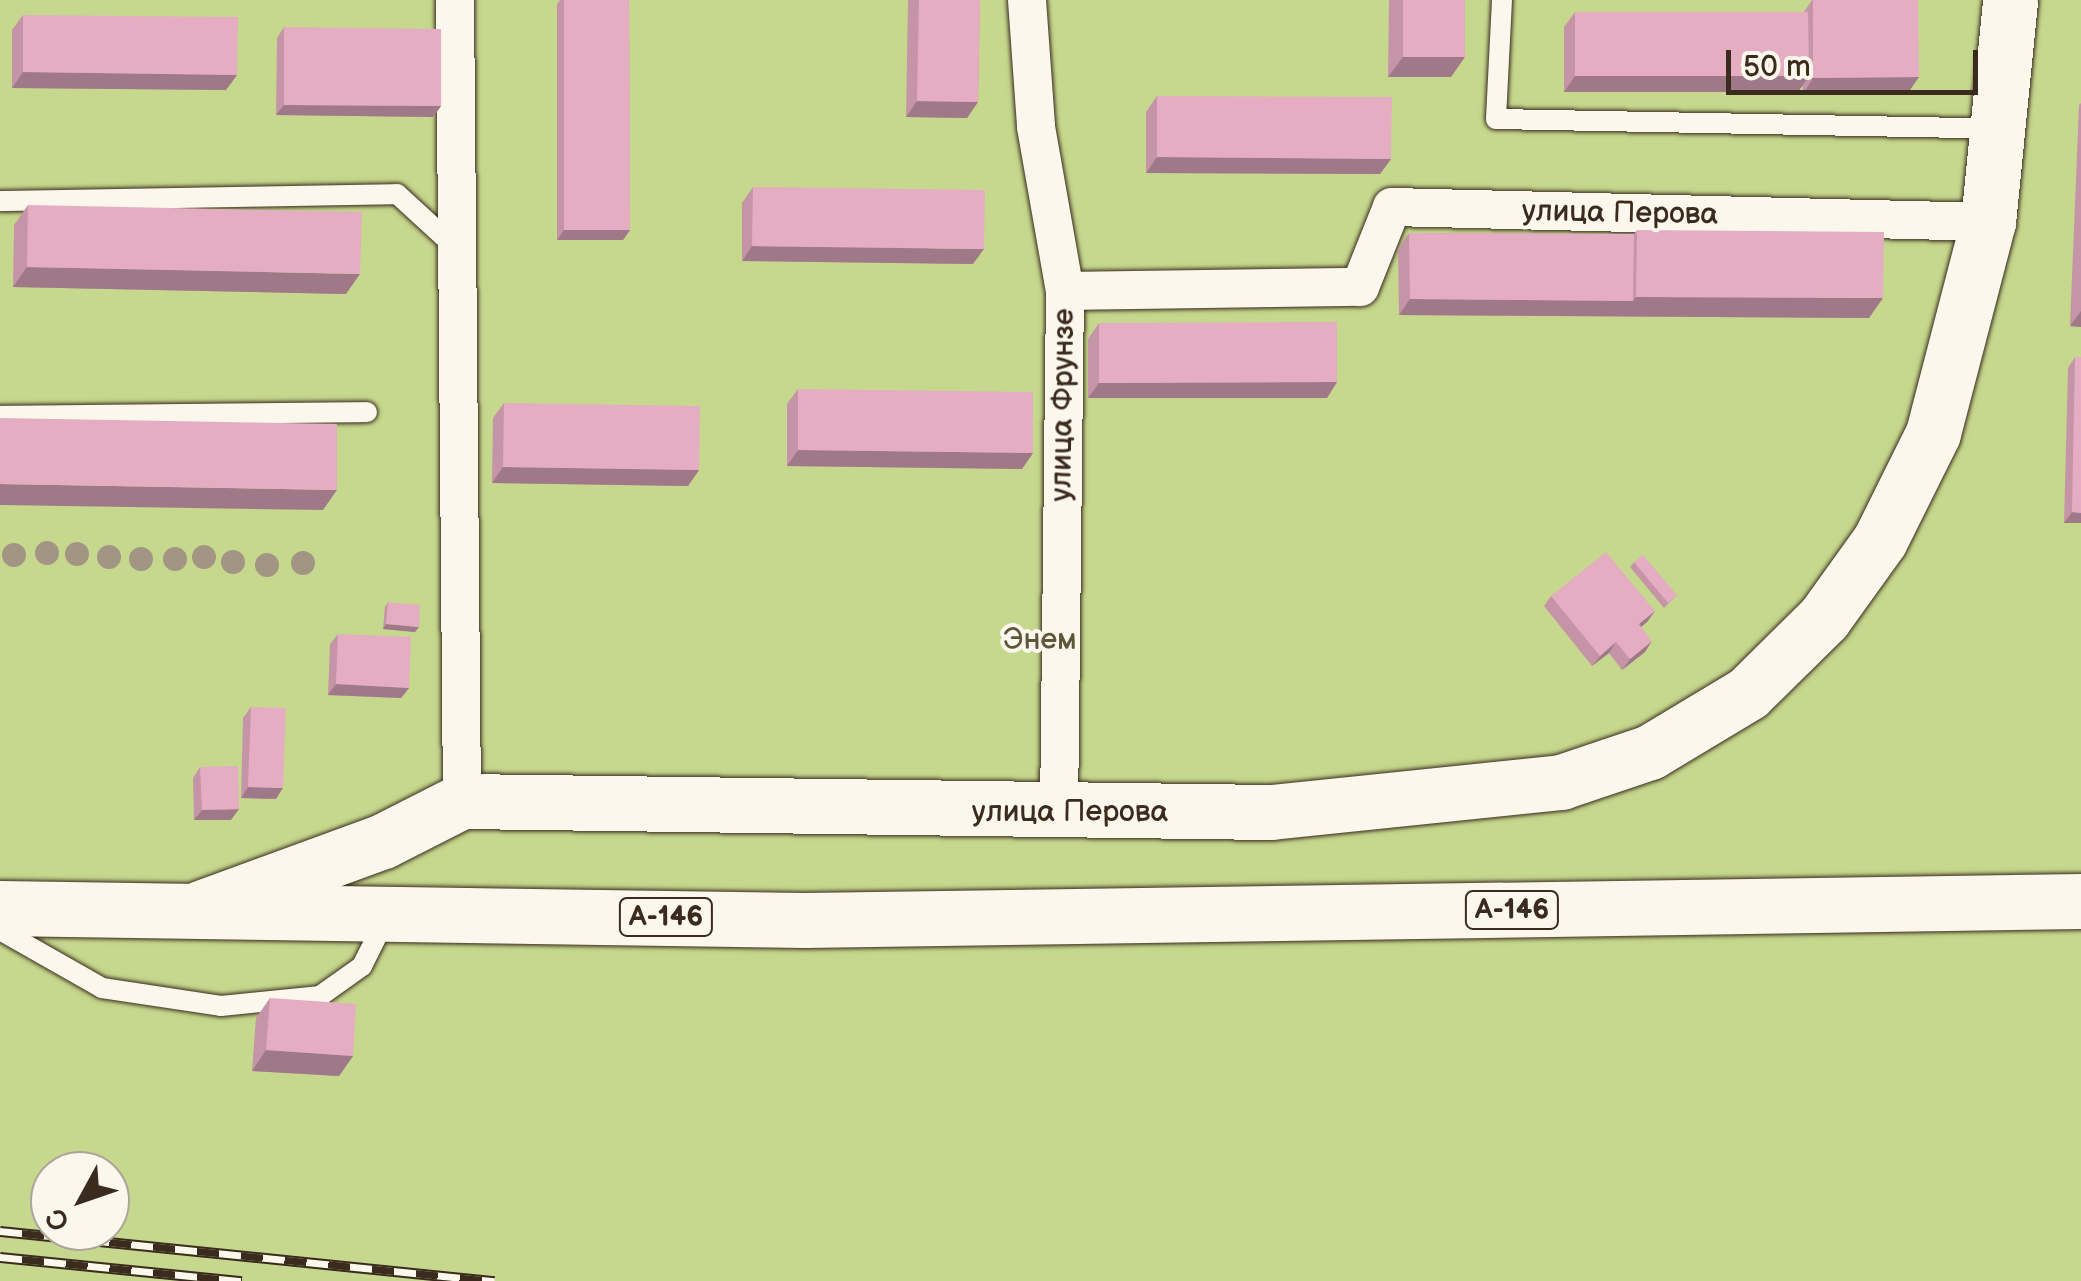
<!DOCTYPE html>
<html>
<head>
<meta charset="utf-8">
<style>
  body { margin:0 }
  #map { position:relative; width:2081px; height:1281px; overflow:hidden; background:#f4e1df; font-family:"Balsamiq Sans",sans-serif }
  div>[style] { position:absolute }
  .green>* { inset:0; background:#c6d88d }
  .roads { filter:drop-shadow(0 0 2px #3b2a1e) drop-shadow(0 0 2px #3b2a1e) }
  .lane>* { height:20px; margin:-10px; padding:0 10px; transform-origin:10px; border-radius:10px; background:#fbf7ec }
  .street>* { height:38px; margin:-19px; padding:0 19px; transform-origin:19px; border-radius:19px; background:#fbf7ec }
  .secondary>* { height:55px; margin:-27.5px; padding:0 27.5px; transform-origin:27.5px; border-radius:27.5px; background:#fbf7ec }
  .highway>* { height:55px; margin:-27.5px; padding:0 27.5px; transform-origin:27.5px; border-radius:27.5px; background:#fbf7ec }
  .rail>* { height:11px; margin-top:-5.5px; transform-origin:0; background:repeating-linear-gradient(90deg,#fbf7ec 0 22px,#3b2a1e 0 44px); box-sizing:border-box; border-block:2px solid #3b2a1e }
  .trees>* { width:24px; height:24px; margin:-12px; border-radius:50%; background:#a29584 }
  .wall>* { inset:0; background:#c595a7 }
  .shaded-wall>* { inset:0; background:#a07988 }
  .building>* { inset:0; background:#e5adc2 }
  span { translate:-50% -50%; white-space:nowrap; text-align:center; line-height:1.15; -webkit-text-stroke:8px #fbf7ec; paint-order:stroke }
  .shield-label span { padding:2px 8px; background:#fbf7ec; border:2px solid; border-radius:8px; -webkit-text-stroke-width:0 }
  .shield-label { font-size:28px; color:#3b2a1e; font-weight:700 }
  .street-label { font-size:30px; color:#3b2a1e }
  .park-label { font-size:30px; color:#5e563a }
  .north { position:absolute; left:30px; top:1151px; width:100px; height:100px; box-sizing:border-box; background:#fbf7ec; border:2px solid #aea59a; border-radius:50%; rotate:230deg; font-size:28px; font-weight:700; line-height:40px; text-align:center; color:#3b2a1e }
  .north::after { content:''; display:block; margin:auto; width:35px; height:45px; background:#3b2a1e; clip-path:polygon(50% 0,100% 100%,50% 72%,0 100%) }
  .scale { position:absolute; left:1726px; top:50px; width:252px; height:45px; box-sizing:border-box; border:5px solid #3b2a1e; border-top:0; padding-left:12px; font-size:30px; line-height:35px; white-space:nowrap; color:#3b2a1e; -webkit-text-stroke:8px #fbf7ec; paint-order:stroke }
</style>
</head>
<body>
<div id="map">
  <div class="green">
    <div style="clip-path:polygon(evenodd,0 0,2081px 0,2081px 1281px,0 1281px,0 0,50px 1171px,110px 1171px,110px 1231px,50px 1231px,50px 1171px)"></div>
  </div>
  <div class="roads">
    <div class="lane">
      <div style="left:1502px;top:0;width:119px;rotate:92.9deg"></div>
      <div style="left:1496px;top:119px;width:499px;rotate:1.1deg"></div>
      <div style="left:0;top:201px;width:397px;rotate:-1deg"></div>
      <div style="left:397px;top:194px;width:81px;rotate:42.5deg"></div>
      <div style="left:0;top:416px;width:367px;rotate:-0.6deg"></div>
      <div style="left:0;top:930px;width:117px;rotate:29.6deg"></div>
      <div style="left:102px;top:988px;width:120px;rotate:8.6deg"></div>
      <div style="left:221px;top:1006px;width:100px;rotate:-5.8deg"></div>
      <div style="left:320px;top:996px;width:52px;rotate:-35.5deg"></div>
      <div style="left:362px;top:966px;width:54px;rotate:-63.4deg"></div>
    </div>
    <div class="street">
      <div style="left:455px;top:0;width:801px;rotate:89.5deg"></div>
      <div style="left:1027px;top:0;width:127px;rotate:85.9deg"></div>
      <div style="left:1036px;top:127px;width:167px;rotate:80deg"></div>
      <div style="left:1065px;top:291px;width:522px;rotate:90.66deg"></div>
      <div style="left:1065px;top:291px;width:295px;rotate:-0.8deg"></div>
      <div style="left:1360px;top:287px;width:86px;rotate:-68.2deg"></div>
      <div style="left:1392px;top:207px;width:596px;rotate:1.44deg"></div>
    </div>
    <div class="secondary">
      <div style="left:200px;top:908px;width:195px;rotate:-20.1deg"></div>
      <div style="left:383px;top:841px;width:89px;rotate:-26.9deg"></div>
      <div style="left:462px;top:801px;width:809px;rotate:0.78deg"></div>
      <div style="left:1271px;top:812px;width:292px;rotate:-5.9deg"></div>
      <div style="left:1561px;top:782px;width:94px;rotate:-18.6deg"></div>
      <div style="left:1650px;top:752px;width:114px;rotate:-31deg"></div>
      <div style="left:1748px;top:693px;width:107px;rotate:-44.6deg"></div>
      <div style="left:1824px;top:618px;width:96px;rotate:-54.3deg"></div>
      <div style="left:1880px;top:540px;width:119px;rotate:-63.6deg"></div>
      <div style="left:1933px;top:433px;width:218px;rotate:-75.4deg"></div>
      <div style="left:1988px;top:222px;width:223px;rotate:-84.3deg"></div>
    </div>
    <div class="highway">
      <div style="left:0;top:908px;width:804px;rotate:0.86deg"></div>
      <div style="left:804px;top:920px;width:1277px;rotate:-0.85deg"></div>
    </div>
  </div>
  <div class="rail">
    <div style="left:0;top:1231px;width:497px;rotate:5.8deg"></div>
    <div style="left:0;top:1257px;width:243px;rotate:5.7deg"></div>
  </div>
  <div class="trees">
    <div style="left:47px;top:553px"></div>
    <div style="left:77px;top:554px"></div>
    <div style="left:14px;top:555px"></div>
    <div style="left:109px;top:557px"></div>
    <div style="left:204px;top:557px"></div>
    <div style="left:141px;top:559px"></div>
    <div style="left:175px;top:559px"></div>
    <div style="left:233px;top:562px"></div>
    <div style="left:303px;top:563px"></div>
    <div style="left:267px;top:565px"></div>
  </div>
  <div class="wall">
    <div style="clip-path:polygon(560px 0,629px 0,630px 230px,623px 240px,557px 240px,557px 4px)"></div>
    <div style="clip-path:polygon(908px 0,980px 0,978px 102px,967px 118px,906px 117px)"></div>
    <div style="clip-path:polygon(1389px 0,1465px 0,1451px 77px,1388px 77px)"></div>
    <div style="clip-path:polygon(1812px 0,1918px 0,1908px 93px,1803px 94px,1802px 85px,1798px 92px,1564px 92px,1564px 27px,1575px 12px,1804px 12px)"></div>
    <div style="clip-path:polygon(23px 15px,237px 75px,226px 90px,12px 88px,12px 30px)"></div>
    <div style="clip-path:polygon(284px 27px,441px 106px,433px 117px,276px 115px,277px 38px)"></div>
    <div style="clip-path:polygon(1157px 96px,1391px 159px,1380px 174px,1146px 173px,1146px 112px)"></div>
    <div style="clip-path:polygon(2081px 103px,2081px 327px,2070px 326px,2079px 105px)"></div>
    <div style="clip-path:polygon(753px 187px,973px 264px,742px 261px,742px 203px)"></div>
    <div style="clip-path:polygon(28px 205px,346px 294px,13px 287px,14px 225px)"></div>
    <div style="clip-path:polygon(1637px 230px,1869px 318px,1399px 315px,1398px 249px,1409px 233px,1634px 234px)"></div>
    <div style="clip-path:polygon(1099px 323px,1337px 382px,1327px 398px,1088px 398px,1088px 339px)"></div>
    <div style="clip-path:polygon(2075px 357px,2081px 523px,2064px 523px,2068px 368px)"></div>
    <div style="clip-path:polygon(798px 389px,1033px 453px,1022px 469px,787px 466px,787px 404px)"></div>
    <div style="clip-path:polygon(504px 403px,699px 470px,688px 486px,492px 483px,493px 418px)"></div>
    <div style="clip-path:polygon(1634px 562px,1677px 595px,1664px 608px,1630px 567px)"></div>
    <div style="clip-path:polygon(1551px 596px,1655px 611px,1647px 622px,1641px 627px,1645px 652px,1622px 670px,1609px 653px,1592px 666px,1544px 606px)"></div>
    <div style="clip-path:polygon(388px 602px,415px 632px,383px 629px,385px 607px)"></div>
    <div style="clip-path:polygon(338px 634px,409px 688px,401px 698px,328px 695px,330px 644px)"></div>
    <div style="clip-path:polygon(251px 707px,276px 799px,241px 798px,243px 718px)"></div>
    <div style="clip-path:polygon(200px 767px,231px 820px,194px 820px,193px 778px)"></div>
    <div style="clip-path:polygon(270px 998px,353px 1056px,339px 1076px,252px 1071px,256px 1018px)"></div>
  </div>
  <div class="shaded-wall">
    <div style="clip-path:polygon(1403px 57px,1465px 57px,1451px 77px,1388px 77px)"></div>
    <div style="clip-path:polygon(23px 72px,237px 75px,226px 90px,12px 88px)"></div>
    <div style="clip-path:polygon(1575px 76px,1809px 76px,1798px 92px,1564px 92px)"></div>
    <div style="clip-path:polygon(1919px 77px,1908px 93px,1803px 94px,1813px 78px)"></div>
    <div style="clip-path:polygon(917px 101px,978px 102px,967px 118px,906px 117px)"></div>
    <div style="clip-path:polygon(284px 105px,441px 106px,433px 117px,276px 115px)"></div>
    <div style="clip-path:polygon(1157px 157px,1391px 159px,1380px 174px,1146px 173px)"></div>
    <div style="clip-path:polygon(564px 230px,630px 230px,623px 240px,557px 240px)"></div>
    <div style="clip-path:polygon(752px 246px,984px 249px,973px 264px,742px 261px)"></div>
    <div style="clip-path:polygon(27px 267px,360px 274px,346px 294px,13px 287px)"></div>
    <div style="clip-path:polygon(1636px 297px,1883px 298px,1869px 318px,1399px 315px,1410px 299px,1633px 301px)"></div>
    <div style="clip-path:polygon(2081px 311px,2081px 327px,2070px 326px)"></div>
    <div style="clip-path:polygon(1337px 382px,1327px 398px,1088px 398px,1099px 383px)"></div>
    <div style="clip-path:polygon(798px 450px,1033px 453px,1022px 469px,787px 466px)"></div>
    <div style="clip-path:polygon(503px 467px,699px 470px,688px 486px,492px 483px)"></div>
    <div style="clip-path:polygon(0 484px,337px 490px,323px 510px,0 505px)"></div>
    <div style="clip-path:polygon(2072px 512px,2081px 513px,2081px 523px,2064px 523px)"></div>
    <div style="clip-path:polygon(1655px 611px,1647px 622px,1631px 635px,1639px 624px)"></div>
    <div style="clip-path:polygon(386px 624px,419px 627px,415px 632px,383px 629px)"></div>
    <div style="clip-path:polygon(1652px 641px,1645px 652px,1622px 670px,1630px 659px)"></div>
    <div style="clip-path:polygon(1616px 642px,1609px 653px,1592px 666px,1600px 656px)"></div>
    <div style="clip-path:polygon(336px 684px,409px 688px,401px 698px,328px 695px)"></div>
    <div style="clip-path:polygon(248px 787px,283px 788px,276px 799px,241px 798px)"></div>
    <div style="clip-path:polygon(239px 809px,231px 820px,194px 820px,202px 810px)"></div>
    <div style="clip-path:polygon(266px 1050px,353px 1056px,339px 1076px,252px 1071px)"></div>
  </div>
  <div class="building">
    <div style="clip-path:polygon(564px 0,629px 0,630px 230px,564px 230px)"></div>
    <div style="clip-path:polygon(919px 0,980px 0,978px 102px,917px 101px)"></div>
    <div style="clip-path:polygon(1403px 0,1465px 0,1465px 57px,1403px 57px)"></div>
    <div style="clip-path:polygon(1813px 0,1918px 0,1919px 77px,1813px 78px)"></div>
    <div style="clip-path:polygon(1575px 12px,1808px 12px,1809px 76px,1575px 76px)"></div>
    <div style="clip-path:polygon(23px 15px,238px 17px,237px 75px,23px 72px)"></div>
    <div style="clip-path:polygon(284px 27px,441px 29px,441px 106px,284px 105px)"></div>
    <div style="clip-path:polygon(1157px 96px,1392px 97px,1391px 159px,1157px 157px)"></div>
    <div style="clip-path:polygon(753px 187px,985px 190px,984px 249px,752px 246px)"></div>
    <div style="clip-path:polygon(28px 205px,362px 212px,360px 274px,27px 267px)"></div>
    <div style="clip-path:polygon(1637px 230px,1884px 232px,1883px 298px,1636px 297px)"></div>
    <div style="clip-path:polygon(1409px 233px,1634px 234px,1633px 301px,1410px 299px)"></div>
    <div style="clip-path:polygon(1337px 322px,1337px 382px,1099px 383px,1099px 323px)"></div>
    <div style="clip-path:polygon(2075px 357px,2081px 357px,2081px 513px,2072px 512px)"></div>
    <div style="clip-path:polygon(798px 389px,1033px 392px,1033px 453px,798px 450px)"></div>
    <div style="clip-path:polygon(504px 403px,700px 406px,699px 470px,503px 467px)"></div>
    <div style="clip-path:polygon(0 418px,337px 424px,337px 490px,0 484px)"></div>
    <div style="clip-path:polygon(1606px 552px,1655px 611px,1639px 624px,1652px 641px,1630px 659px,1616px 642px,1600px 656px,1551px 596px)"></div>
    <div style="clip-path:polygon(1643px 555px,1677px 595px,1668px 603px,1634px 562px)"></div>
    <div style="clip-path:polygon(388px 602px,420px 605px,419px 627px,386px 624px)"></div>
    <div style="clip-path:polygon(338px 634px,411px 637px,409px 688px,336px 684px)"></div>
    <div style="clip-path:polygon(251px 707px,286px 708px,283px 788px,248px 787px)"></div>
    <div style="clip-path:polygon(238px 766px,239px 809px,202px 810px,200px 767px)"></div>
    <div style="clip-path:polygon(270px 998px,356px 1004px,353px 1056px,266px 1050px)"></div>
  </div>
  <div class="shield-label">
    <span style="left:1512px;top:910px">А-146</span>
    <span style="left:666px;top:917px">А-146</span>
  </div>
  <div class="street-label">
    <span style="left:1620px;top:213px;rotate:1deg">улица Перова</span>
    <span style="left:1063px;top:405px;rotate:-89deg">улица Фрунзе</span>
    <span style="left:1070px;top:812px">улица Перова</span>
  </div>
  <div class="park-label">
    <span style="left:1040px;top:640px">Энем</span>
  </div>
  <div class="north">С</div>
  <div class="scale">50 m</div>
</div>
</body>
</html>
